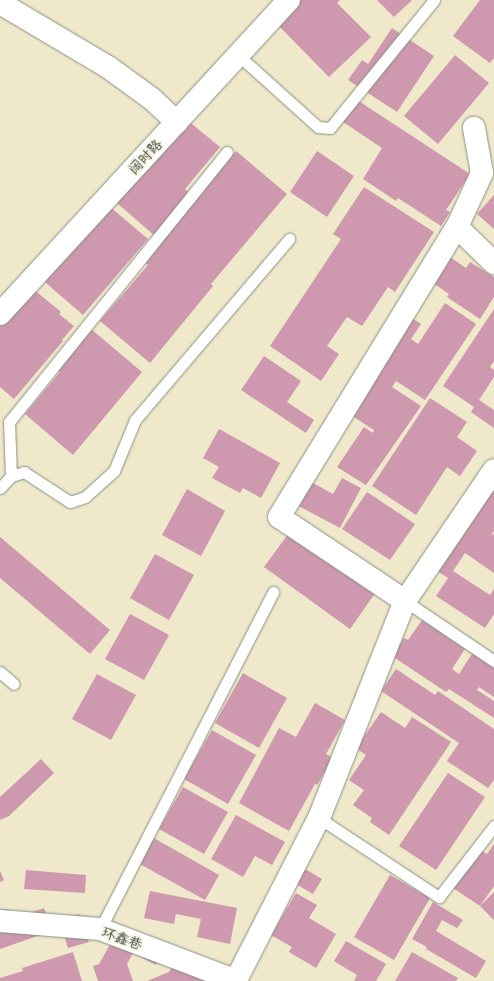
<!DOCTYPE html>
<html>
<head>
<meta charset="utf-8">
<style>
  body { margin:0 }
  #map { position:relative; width:494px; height:981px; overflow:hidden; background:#efe8cb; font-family:"Shantell Sans","LXGW WenKai TC",sans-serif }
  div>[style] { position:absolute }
  .building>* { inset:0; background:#ce98ae }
  .roads { filter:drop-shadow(0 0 1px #879280) drop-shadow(0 0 1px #879280) }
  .lane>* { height:11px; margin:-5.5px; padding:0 5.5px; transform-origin:5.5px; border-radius:5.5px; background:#fff }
  .street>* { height:22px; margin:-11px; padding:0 11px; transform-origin:11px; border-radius:11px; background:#fff }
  span { translate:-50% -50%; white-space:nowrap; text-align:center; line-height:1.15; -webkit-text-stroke:4px #fcf5e5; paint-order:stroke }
  .street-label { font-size:14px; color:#1f3d34 }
</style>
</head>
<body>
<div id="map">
  <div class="building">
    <div style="clip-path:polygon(295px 0,340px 0,337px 3px,371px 37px,329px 77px,274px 21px)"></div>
    <div style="clip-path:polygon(377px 0,412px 0,394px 17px)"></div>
    <div style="clip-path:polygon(480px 0,494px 0,494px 58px,490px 63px,453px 36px)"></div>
    <div style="clip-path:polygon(392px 28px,434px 56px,397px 112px,348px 80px,362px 60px,368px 64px)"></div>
    <div style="clip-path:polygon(455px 55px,489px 83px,438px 144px,404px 116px)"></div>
    <div style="clip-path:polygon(351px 96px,470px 174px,446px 210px,450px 212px,441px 226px,398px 198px,396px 201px,363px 179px,382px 148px,337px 118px)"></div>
    <div style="clip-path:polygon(175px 110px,220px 147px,185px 189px,191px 194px,155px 236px,103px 191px)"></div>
    <div style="clip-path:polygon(236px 151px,287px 194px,211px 284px,213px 286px,150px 363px,100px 321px,148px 265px,143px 261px)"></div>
    <div style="clip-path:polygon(317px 151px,354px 176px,327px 217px,290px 192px)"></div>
    <div style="clip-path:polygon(364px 187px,434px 232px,395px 292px,388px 287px,362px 326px,347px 317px,327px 346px,339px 354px,321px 381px,270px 346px,341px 239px,333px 234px)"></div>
    <div style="clip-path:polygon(494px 195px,494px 229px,477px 214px)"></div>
    <div style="clip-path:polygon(102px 200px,148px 239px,83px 315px,38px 276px)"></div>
    <div style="clip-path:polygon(450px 257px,466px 268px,470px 262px,494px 277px,494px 297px,480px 319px,447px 297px,449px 294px,433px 283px)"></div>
    <div style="clip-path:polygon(32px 288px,61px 312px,59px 314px,74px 326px,62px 340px,63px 341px,14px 399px,0 387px,0 325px)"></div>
    <div style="clip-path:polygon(445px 303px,476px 324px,425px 400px,396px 381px,392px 387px,421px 406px,366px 485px,337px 467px,364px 427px,373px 433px,374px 430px,346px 412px,412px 318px,421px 324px,411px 339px,418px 344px)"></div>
    <div style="clip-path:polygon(494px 309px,494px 361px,490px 367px,494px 370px,494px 377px,479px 400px,494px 410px,494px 428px,471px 412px,474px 407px,443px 386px)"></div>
    <div style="clip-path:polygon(91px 329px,142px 372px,73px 455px,25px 414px,60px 372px,57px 370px)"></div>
    <div style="clip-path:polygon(264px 356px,301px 381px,287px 402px,314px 420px,306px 433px,241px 390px)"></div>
    <div style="clip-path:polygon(430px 398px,467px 422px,457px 437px,477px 451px,460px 476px,447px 467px,416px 515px,372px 486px)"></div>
    <div style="clip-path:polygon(219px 429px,280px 463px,261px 498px,243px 488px,240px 493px,212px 478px,219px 467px,203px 458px)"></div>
    <div style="clip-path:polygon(342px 478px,361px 488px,340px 528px,293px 503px,306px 479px,333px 494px)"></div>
    <div style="clip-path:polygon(486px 487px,494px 493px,494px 531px,491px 535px,494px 534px,494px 573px,465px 553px,453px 571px,490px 595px,494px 589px,494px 614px,485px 628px,436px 596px,448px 578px,437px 571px)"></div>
    <div style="clip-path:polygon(187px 489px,225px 511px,201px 556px,162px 535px)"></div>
    <div style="clip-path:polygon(367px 492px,415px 524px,390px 560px,342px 529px)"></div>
    <div style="clip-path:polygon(291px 530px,376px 592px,350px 629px,264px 567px)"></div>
    <div style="clip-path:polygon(0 537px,110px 630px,90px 654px,0 578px)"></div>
    <div style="clip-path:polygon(155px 554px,194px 575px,169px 620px,130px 598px)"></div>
    <div style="clip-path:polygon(130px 614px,169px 635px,144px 680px,105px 659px)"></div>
    <div style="clip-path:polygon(422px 620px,465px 649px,452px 669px,459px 674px,473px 652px,494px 667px,494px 697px,479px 687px,477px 690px,494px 701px,494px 718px,449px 689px,446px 692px,392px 656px,404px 638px,408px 640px)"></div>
    <div style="clip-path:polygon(396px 669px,435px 695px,438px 691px,494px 729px,494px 780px,488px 788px,447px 761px,459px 743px,381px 691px)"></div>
    <div style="clip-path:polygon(243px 673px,287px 698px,259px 748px,215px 723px)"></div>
    <div style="clip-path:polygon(97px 674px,136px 695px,111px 740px,72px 719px)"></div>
    <div style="clip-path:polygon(315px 703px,345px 720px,326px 754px,333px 758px,317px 785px,315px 784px,289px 831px,239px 803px,279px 728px,296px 737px)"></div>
    <div style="clip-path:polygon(381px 712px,405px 728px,412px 717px,451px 742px,389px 835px,370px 822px,372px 818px,353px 805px,364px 790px,349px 780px,366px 755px,356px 748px)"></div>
    <div style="clip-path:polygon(212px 730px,256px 755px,228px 804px,184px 779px)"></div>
    <div style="clip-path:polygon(41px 759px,54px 773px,9px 816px,0 820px,0 797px)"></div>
    <div style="clip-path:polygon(448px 773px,485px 797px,436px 870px,399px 846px)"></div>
    <div style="clip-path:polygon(183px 787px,228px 812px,204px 854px,159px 829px)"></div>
    <div style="clip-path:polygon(236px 815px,285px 842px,272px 865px,255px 856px,243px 877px,211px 859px)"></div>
    <div style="clip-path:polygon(152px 837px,219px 875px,205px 900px,138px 863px)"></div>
    <div style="clip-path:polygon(494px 844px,494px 886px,480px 906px,453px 888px,480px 850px,487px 854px)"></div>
    <div style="clip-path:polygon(305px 869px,322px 879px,313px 894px,296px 884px)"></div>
    <div style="clip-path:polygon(26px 870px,86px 875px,85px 893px,24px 889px)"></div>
    <div style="clip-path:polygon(0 871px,4px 880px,0 882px)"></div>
    <div style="clip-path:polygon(390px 875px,430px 898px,394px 960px,354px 937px)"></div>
    <div style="clip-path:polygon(150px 891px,237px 908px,230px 944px,197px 937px,201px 919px,176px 914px,174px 924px,144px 918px)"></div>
    <div style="clip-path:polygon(494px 892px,494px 920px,480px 906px)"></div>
    <div style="clip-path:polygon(296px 893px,317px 905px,309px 918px,336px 934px,316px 968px,289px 952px,292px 947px,271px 935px)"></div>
    <div style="clip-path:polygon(433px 902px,463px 920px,457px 928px,442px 920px,436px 931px,486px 961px,476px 978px,426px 949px,427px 947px,412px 939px)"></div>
    <div style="clip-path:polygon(44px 908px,52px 931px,0 949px,0 912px,8px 909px,12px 919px)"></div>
    <div style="clip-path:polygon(79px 914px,89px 942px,68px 948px,59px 920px)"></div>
    <div style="clip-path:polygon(121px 925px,165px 950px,156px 965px,133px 953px,127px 964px,133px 981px,98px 981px,93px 966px,99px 964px)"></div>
    <div style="clip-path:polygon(346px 941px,386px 964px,376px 981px,354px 981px,357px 975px,334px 961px)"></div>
    <div style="clip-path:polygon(182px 950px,211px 966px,203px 981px,147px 981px,169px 972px)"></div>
    <div style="clip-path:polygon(73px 952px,82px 981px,0 981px,0 978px,23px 971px,22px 968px)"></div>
    <div style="clip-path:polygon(412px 952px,458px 978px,456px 981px,395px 981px)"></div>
  </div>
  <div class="roads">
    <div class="lane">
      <div style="left:238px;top:55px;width:108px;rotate:42deg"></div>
      <div style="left:318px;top:127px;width:12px;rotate:5deg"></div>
      <div style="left:330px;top:128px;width:165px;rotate:-50.9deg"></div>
      <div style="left:11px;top:476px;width:54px;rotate:-92.1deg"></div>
      <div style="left:9px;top:422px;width:347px;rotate:-51.1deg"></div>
      <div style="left:0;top:488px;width:16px;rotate:-47deg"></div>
      <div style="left:11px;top:476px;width:14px;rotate:-17deg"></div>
      <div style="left:24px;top:472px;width:55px;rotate:33.1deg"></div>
      <div style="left:70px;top:502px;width:16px;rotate:-18deg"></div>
      <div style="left:85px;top:497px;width:39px;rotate:-42deg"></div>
      <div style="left:114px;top:471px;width:55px;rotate:-67.6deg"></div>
      <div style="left:135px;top:420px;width:238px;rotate:-49.6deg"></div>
      <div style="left:405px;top:601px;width:107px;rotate:34deg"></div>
      <div style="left:0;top:672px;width:18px;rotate:41deg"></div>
      <div style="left:319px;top:818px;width:144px;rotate:33.4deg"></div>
      <div style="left:439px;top:897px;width:90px;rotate:-52.2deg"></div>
      <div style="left:100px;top:929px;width:379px;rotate:-62.8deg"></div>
    </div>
    <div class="street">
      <div style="left:0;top:3px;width:126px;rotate:30.7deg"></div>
      <div style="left:108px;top:67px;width:54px;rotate:36deg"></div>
      <div style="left:152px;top:99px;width:34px;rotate:43deg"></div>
      <div style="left:457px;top:227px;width:52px;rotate:44.2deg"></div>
      <div style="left:0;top:314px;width:427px;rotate:-47.4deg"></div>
      <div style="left:405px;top:601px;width:151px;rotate:-146.3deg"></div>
      <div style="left:279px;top:517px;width:340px;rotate:-58.5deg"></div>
      <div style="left:457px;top:227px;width:60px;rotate:-65.2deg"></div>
      <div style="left:482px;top:173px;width:46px;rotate:-100.1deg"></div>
      <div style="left:0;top:921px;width:100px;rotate:4.6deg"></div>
      <div style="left:100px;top:929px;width:147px;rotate:20.8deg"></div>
      <div style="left:236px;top:980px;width:182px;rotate:-62.9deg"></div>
      <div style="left:319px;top:818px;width:233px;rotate:-68.4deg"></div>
      <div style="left:405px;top:601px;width:158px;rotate:-55.8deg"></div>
    </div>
  </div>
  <div class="street-label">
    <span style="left:145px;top:157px;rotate:-47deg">阔时路</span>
    <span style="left:122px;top:938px;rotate:19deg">环鑫巷</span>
  </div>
</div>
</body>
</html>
